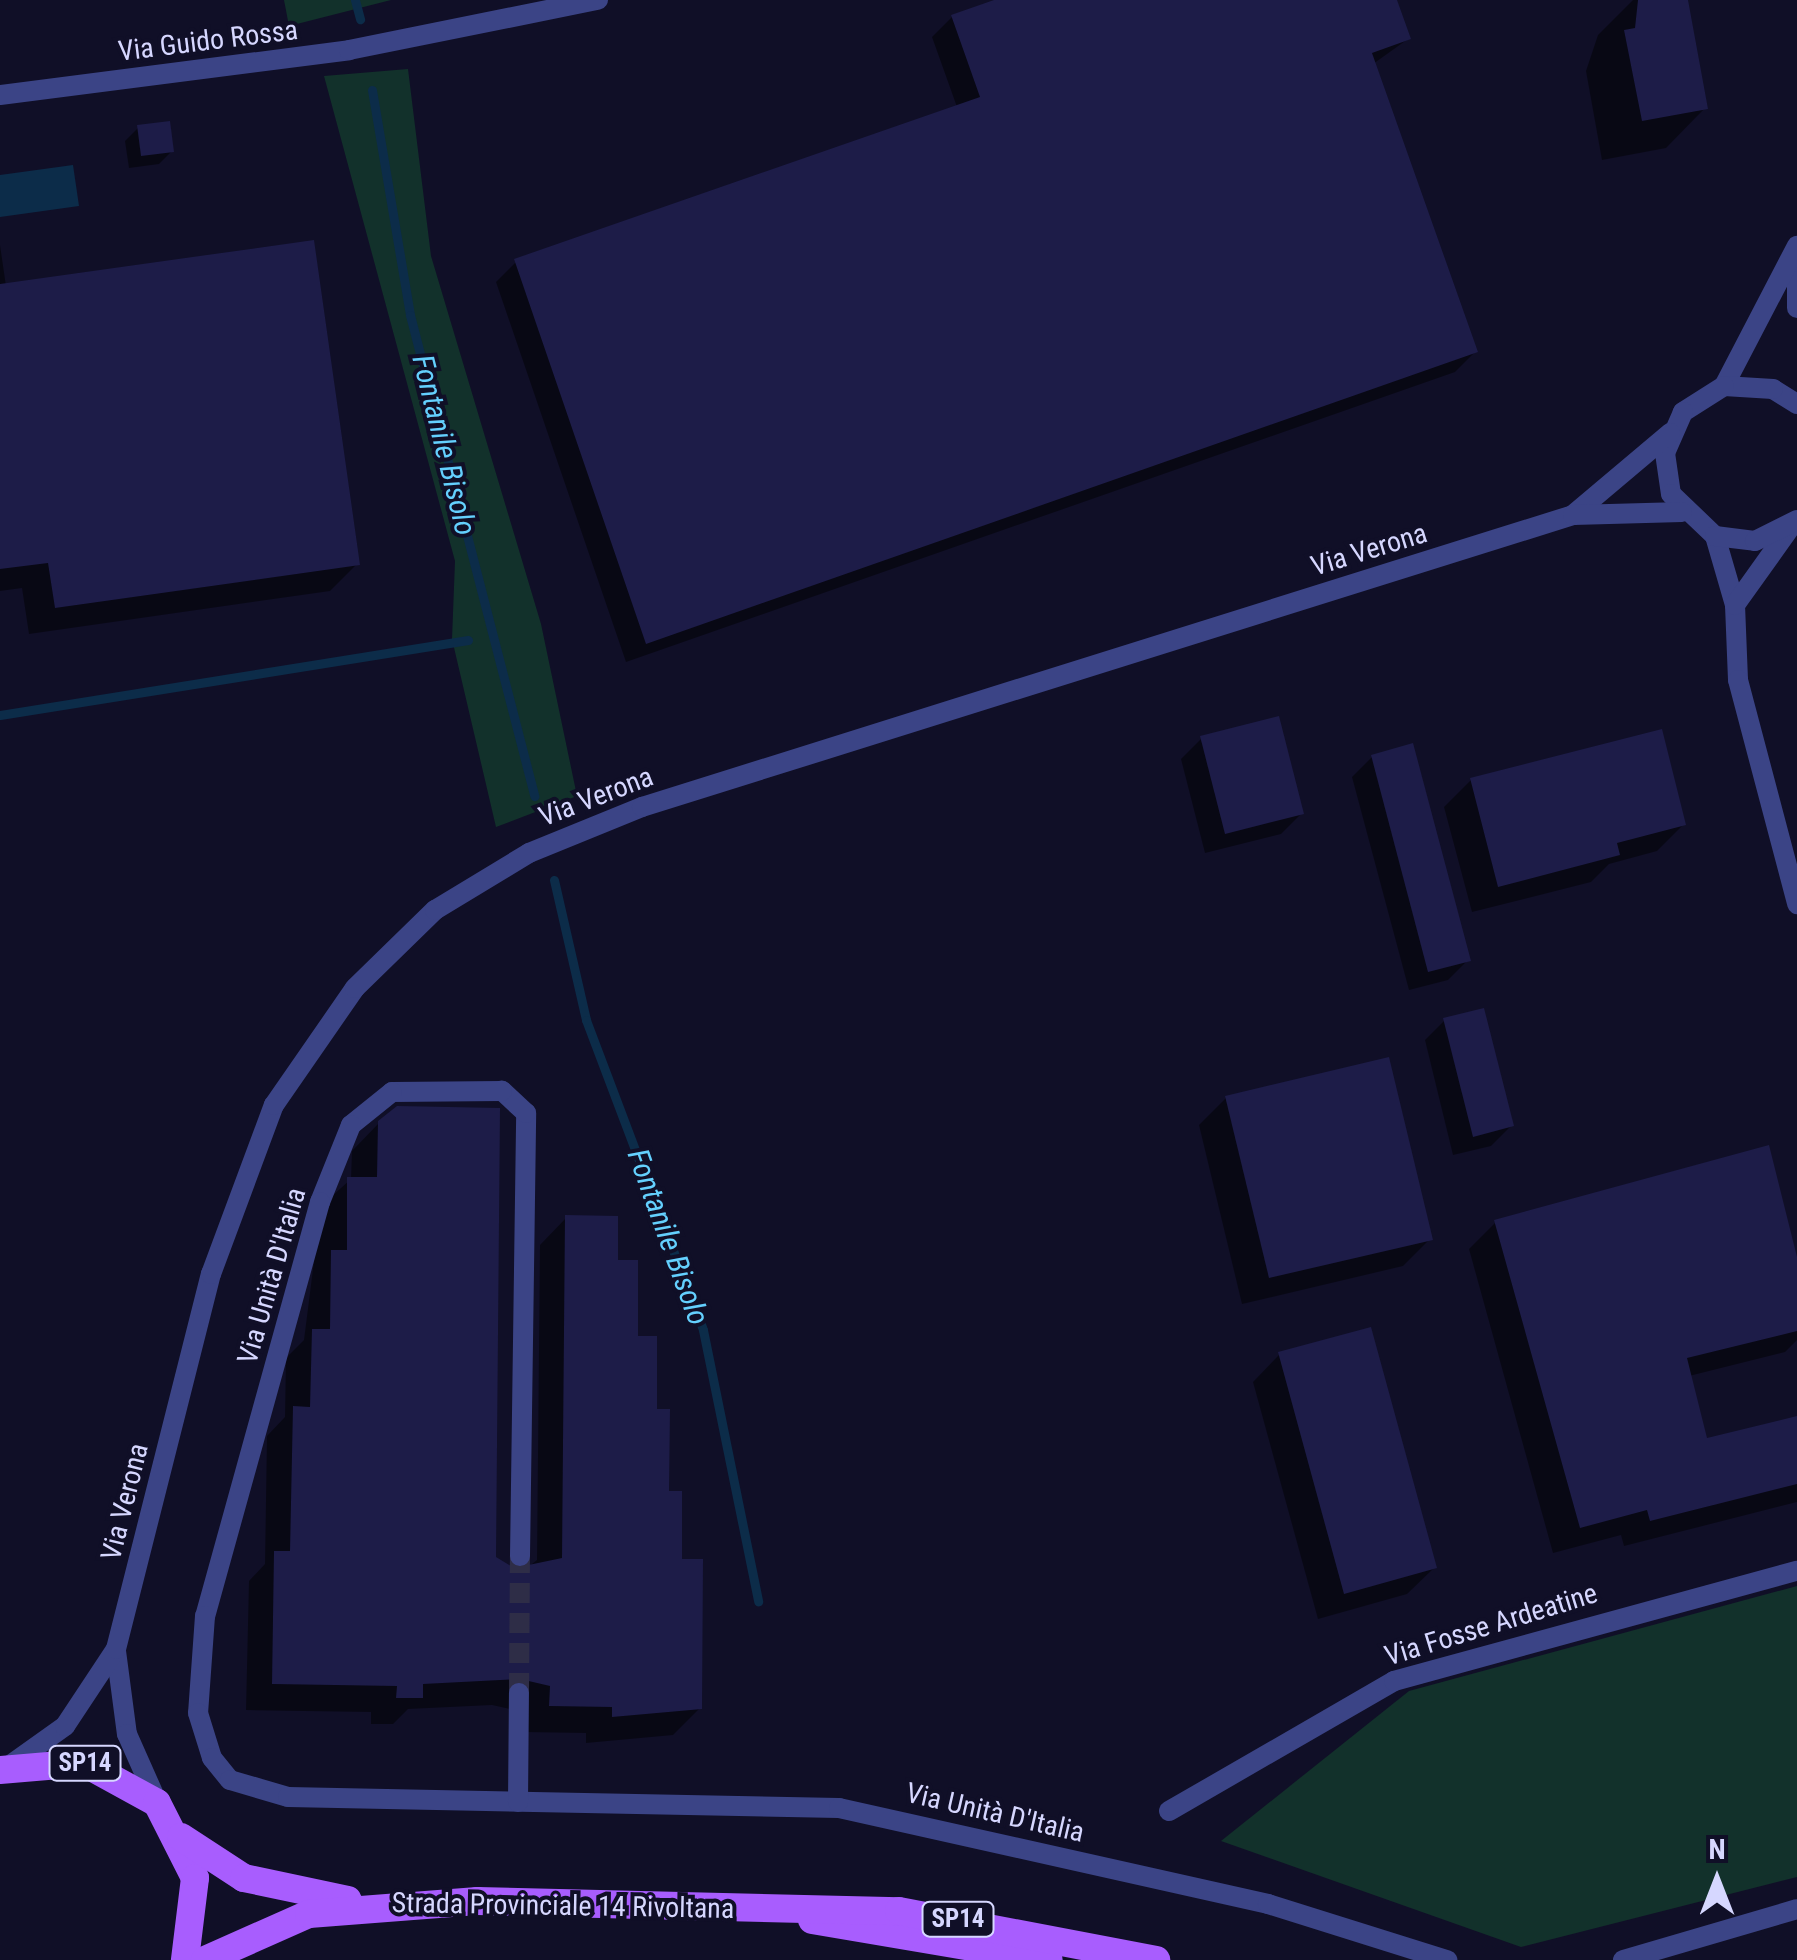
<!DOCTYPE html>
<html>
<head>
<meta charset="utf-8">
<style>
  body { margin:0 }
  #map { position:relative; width:1797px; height:1960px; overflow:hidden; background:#100f27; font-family:"Roboto Condensed",sans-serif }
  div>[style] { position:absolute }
  .green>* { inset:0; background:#12312b }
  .water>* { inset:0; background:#0c2c49 }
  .shadow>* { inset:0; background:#0007 }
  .stream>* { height:9px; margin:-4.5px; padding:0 4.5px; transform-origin:4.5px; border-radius:4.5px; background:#0c2c49 }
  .building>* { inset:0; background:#1d1c48 }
  .minor-tunnel>* { height:20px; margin-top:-10px; transform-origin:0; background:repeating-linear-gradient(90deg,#2e2d47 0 20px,transparent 0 30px) }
  .minor>* { height:20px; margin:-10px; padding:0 10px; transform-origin:10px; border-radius:10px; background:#3b4486 }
  .tertiary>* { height:20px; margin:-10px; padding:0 10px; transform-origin:10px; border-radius:10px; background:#3b4486 }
  .primary>* { height:28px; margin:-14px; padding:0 14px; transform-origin:14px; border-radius:14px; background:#a85dfe }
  span { translate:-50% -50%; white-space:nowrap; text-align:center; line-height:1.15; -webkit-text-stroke:8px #100f27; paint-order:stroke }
  .shield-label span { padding:2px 8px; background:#100f27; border:2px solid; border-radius:8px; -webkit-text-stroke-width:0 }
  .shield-label { font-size:25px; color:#d6d7ff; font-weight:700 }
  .street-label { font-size:28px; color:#d6d7ff }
  .water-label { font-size:30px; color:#64d0fe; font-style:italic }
  .north { position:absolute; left:1667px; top:1830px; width:100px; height:100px; -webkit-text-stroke:8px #100f27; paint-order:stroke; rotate:0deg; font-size:28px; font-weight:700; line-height:40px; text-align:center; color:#d6d7ff }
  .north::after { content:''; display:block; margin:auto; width:35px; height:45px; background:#d6d7ff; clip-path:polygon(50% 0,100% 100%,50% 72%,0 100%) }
</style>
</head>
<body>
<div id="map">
  <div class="green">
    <div style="clip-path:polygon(284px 0,391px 0,289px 26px)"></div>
    <div style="clip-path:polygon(408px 69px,431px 256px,541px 624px,577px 796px,496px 827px,452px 639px,455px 561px,324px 76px)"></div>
    <div style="clip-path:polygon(1797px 1586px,1797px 1877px,1521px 1947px,1221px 1841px,1409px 1691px)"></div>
  </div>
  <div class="water">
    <div style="clip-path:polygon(73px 165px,79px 206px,0 217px,0 175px)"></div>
  </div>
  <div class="shadow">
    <div style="clip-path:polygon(1002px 0,1395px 0,1408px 39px,1373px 64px,1475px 352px,1455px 372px,626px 662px,496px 282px,516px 262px,957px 107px,932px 37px,952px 17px)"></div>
    <div style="clip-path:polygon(1633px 0,1685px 0,1705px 108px,1666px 148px,1602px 160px,1586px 71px,1598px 35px)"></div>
    <div style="clip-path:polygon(138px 128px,172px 151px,159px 164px,129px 168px,125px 141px)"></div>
    <div style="clip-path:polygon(0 245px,6px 286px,357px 564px,330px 591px,29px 634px,22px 588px,0 591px)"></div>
    <div style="clip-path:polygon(1201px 739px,1301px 814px,1281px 834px,1205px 853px,1181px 759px)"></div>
    <div style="clip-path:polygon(1372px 757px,1468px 960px,1448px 980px,1409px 990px,1352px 777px)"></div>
    <div style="clip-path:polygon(1471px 780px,1684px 824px,1657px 851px,1609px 864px,1591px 882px,1472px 912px,1444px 807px)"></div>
    <div style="clip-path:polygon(1445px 1020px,1511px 1126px,1491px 1146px,1453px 1155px,1425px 1040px)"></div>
    <div style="clip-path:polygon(1226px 1098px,1430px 1239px,1403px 1266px,1242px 1304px,1199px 1125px)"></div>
    <div style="clip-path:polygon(379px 1123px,494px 1559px,521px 1573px,537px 1560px,540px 1245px,566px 1218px,616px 1262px,654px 1412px,700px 1708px,673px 1735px,586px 1743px,586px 1733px,523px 1732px,524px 1712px,492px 1705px,408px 1709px,393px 1724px,371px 1724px,371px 1712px,246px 1710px,249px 1581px,265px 1564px,267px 1436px,285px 1417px,286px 1358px,304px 1340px,321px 1206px,351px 1179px,352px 1151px)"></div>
    <div style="clip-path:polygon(1496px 1222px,1797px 1267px,1797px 1340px,1785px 1352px,1689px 1376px,1705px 1441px,1797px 1418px,1797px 1502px,1624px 1546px,1621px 1535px,1553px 1553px,1469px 1249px)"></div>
    <div style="clip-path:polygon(1279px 1355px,1434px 1568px,1407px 1594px,1318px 1619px,1253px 1382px)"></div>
  </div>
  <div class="stream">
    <div style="left:355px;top:0;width:20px;rotate:75deg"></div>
    <div style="left:372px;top:90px;width:228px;rotate:80.4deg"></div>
    <div style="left:410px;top:315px;width:497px;rotate:75.5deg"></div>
    <div style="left:0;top:715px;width:474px;rotate:-9.1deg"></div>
    <div style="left:554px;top:880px;width:144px;rotate:77.1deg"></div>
    <div style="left:586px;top:1020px;width:331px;rotate:69.3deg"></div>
    <div style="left:703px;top:1330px;width:277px;rotate:78.5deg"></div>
  </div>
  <div class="building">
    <div style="clip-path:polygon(994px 0,1397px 0,1411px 39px,1372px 53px,1478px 352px,646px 644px,514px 259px,980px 97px,951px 15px)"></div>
    <div style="clip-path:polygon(1638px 0,1688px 0,1708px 109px,1642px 121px,1624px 30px,1635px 28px)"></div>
    <div style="clip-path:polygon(170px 121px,174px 152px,141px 156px,137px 125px)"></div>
    <div style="clip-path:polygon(314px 240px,360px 565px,55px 608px,48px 563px,0 569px,0 284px)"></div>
    <div style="clip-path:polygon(1279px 716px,1304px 814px,1225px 834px,1200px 736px)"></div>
    <div style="clip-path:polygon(1662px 729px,1686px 825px,1617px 843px,1620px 855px,1498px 887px,1470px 778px)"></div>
    <div style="clip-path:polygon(1413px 743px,1471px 961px,1428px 972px,1371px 755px)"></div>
    <div style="clip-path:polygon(1484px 1008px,1514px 1126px,1473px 1137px,1443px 1018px)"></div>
    <div style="clip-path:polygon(1389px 1057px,1433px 1240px,1269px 1278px,1225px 1096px)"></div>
    <div style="clip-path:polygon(397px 1106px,500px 1108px,496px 1557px,514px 1568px,562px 1558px,565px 1215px,618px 1216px,618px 1260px,638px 1260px,638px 1336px,657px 1336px,657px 1409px,670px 1409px,669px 1491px,682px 1491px,682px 1559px,703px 1559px,702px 1709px,612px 1717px,612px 1707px,549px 1706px,550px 1686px,520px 1679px,423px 1684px,423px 1698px,396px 1698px,397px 1686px,272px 1684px,274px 1551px,290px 1551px,293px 1406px,310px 1407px,312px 1329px,330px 1329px,331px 1250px,347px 1250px,347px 1177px,377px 1177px,378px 1121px)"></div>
    <div style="clip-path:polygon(1769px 1145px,1797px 1257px,1797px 1331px,1687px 1358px,1707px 1438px,1797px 1416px,1797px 1484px,1650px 1521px,1647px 1510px,1580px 1528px,1494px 1220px)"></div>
    <div style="clip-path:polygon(1371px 1327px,1437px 1568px,1344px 1594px,1278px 1352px)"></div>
  </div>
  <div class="minor-tunnel">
    <div style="left:519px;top:1693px;width:137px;rotate:-89.6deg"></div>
  </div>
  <div class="minor">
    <div style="left:0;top:95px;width:352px;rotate:-7.3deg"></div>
    <div style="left:349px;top:50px;width:254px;rotate:-11.4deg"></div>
    <div style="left:1715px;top:536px;width:72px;rotate:73.8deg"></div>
    <div style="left:1735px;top:605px;width:75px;rotate:87.7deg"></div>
    <div style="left:1738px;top:680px;width:232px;rotate:75.2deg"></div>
    <div style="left:1735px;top:605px;width:98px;rotate:-54.5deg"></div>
    <div style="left:520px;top:1556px;width:443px;rotate:-89.2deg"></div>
    <div style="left:526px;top:1113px;width:33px;rotate:-137deg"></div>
    <div style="left:502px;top:1091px;width:110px;rotate:179.5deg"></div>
    <div style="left:392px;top:1092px;width:53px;rotate:141.2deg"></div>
    <div style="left:351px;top:1125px;width:83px;rotate:111.9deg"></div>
    <div style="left:320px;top:1202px;width:430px;rotate:105.5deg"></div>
    <div style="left:205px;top:1616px;width:97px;rotate:94.1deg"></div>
    <div style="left:198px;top:1713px;width:47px;rotate:72.7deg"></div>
    <div style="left:212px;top:1758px;width:28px;rotate:51deg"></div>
    <div style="left:230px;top:1780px;width:60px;rotate:16.3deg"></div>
    <div style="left:288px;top:1797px;width:551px;rotate:1.14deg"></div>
    <div style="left:839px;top:1808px;width:440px;rotate:12.6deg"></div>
    <div style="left:1268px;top:1904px;width:188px;rotate:17.4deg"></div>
    <div style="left:518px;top:1802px;width:109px;rotate:-89.5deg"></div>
    <div style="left:1169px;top:1811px;width:260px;rotate:-30deg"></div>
    <div style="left:1394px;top:1681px;width:418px;rotate:-15.3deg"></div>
    <div style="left:1623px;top:1960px;width:181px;rotate:-16.3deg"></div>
  </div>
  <div class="tertiary">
    <div style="left:1797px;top:255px;width:53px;rotate:90deg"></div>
    <div style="left:1724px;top:386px;width:158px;rotate:-62.5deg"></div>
    <div style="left:1797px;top:404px;width:28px;rotate:-148deg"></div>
    <div style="left:1773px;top:389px;width:49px;rotate:-176.5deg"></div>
    <div style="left:1724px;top:386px;width:49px;rotate:147.6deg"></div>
    <div style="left:1683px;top:412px;width:45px;rotate:113.7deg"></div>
    <div style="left:1665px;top:453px;width:41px;rotate:81.7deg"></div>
    <div style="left:1671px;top:494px;width:61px;rotate:43.7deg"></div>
    <div style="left:1715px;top:536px;width:40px;rotate:7.1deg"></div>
    <div style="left:1755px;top:541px;width:47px;rotate:-26.6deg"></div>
    <div style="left:1573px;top:515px;width:127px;rotate:-40.2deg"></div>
    <div style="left:116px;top:1651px;width:84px;rotate:82.5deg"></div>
    <div style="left:127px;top:1734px;width:77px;rotate:66.1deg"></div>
    <div style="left:9px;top:1766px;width:69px;rotate:-35.5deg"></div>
    <div style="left:65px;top:1726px;width:92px;rotate:-56.5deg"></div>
    <div style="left:116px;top:1649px;width:387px;rotate:-75.8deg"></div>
    <div style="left:211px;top:1274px;width:180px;rotate:-69.6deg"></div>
    <div style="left:274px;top:1105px;width:142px;rotate:-55.3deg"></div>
    <div style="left:355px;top:988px;width:112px;rotate:-44.3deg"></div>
    <div style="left:435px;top:910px;width:110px;rotate:-31.2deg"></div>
    <div style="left:529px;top:853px;width:122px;rotate:-22.2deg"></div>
    <div style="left:642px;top:807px;width:976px;rotate:-17.41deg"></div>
    <div style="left:1573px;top:515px;width:109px;rotate:-1.6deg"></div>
  </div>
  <div class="primary">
    <div style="left:0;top:1770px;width:84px;rotate:-4.8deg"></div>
    <div style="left:84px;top:1763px;width:83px;rotate:28.7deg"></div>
    <div style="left:157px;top:1803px;width:84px;rotate:63.1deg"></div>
    <div style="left:195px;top:1878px;width:83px;rotate:97deg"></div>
    <div style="left:181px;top:1837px;width:75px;rotate:33.1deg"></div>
    <div style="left:244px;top:1878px;width:106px;rotate:11.9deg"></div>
    <div style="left:812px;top:1920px;width:240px;rotate:9.6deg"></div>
    <div style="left:205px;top:1960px;width:114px;rotate:-23.9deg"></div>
    <div style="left:309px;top:1914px;width:169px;rotate:-4.4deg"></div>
    <div style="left:477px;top:1901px;width:422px;rotate:1.4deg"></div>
    <div style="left:899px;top:1911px;width:262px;rotate:10.8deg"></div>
  </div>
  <div class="shield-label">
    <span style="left:85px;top:1763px">SP14</span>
    <span style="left:958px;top:1919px">SP14</span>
  </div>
  <div class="street-label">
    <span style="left:208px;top:41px;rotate:-7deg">Via Guido Rossa</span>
    <span style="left:1369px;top:550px;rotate:-17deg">Via Verona</span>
    <span style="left:596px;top:797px;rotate:-21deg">Via Verona</span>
    <span style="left:272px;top:1276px;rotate:-74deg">Via Unità D'Italia</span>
    <span style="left:125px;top:1502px;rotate:-76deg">Via Verona</span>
    <span style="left:1491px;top:1625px;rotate:-17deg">Via Fosse Ardeatine</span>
    <span style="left:995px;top:1813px;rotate:13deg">Via Unità D'Italia</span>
    <span style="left:563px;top:1906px;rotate:1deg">Strada Provinciale 14 Rivoltana</span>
  </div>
  <div class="water-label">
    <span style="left:444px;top:445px;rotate:76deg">Fontanile Bisolo</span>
    <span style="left:668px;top:1237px;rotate:70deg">Fontanile Bisolo</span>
  </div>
  <div class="north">N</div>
</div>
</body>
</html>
